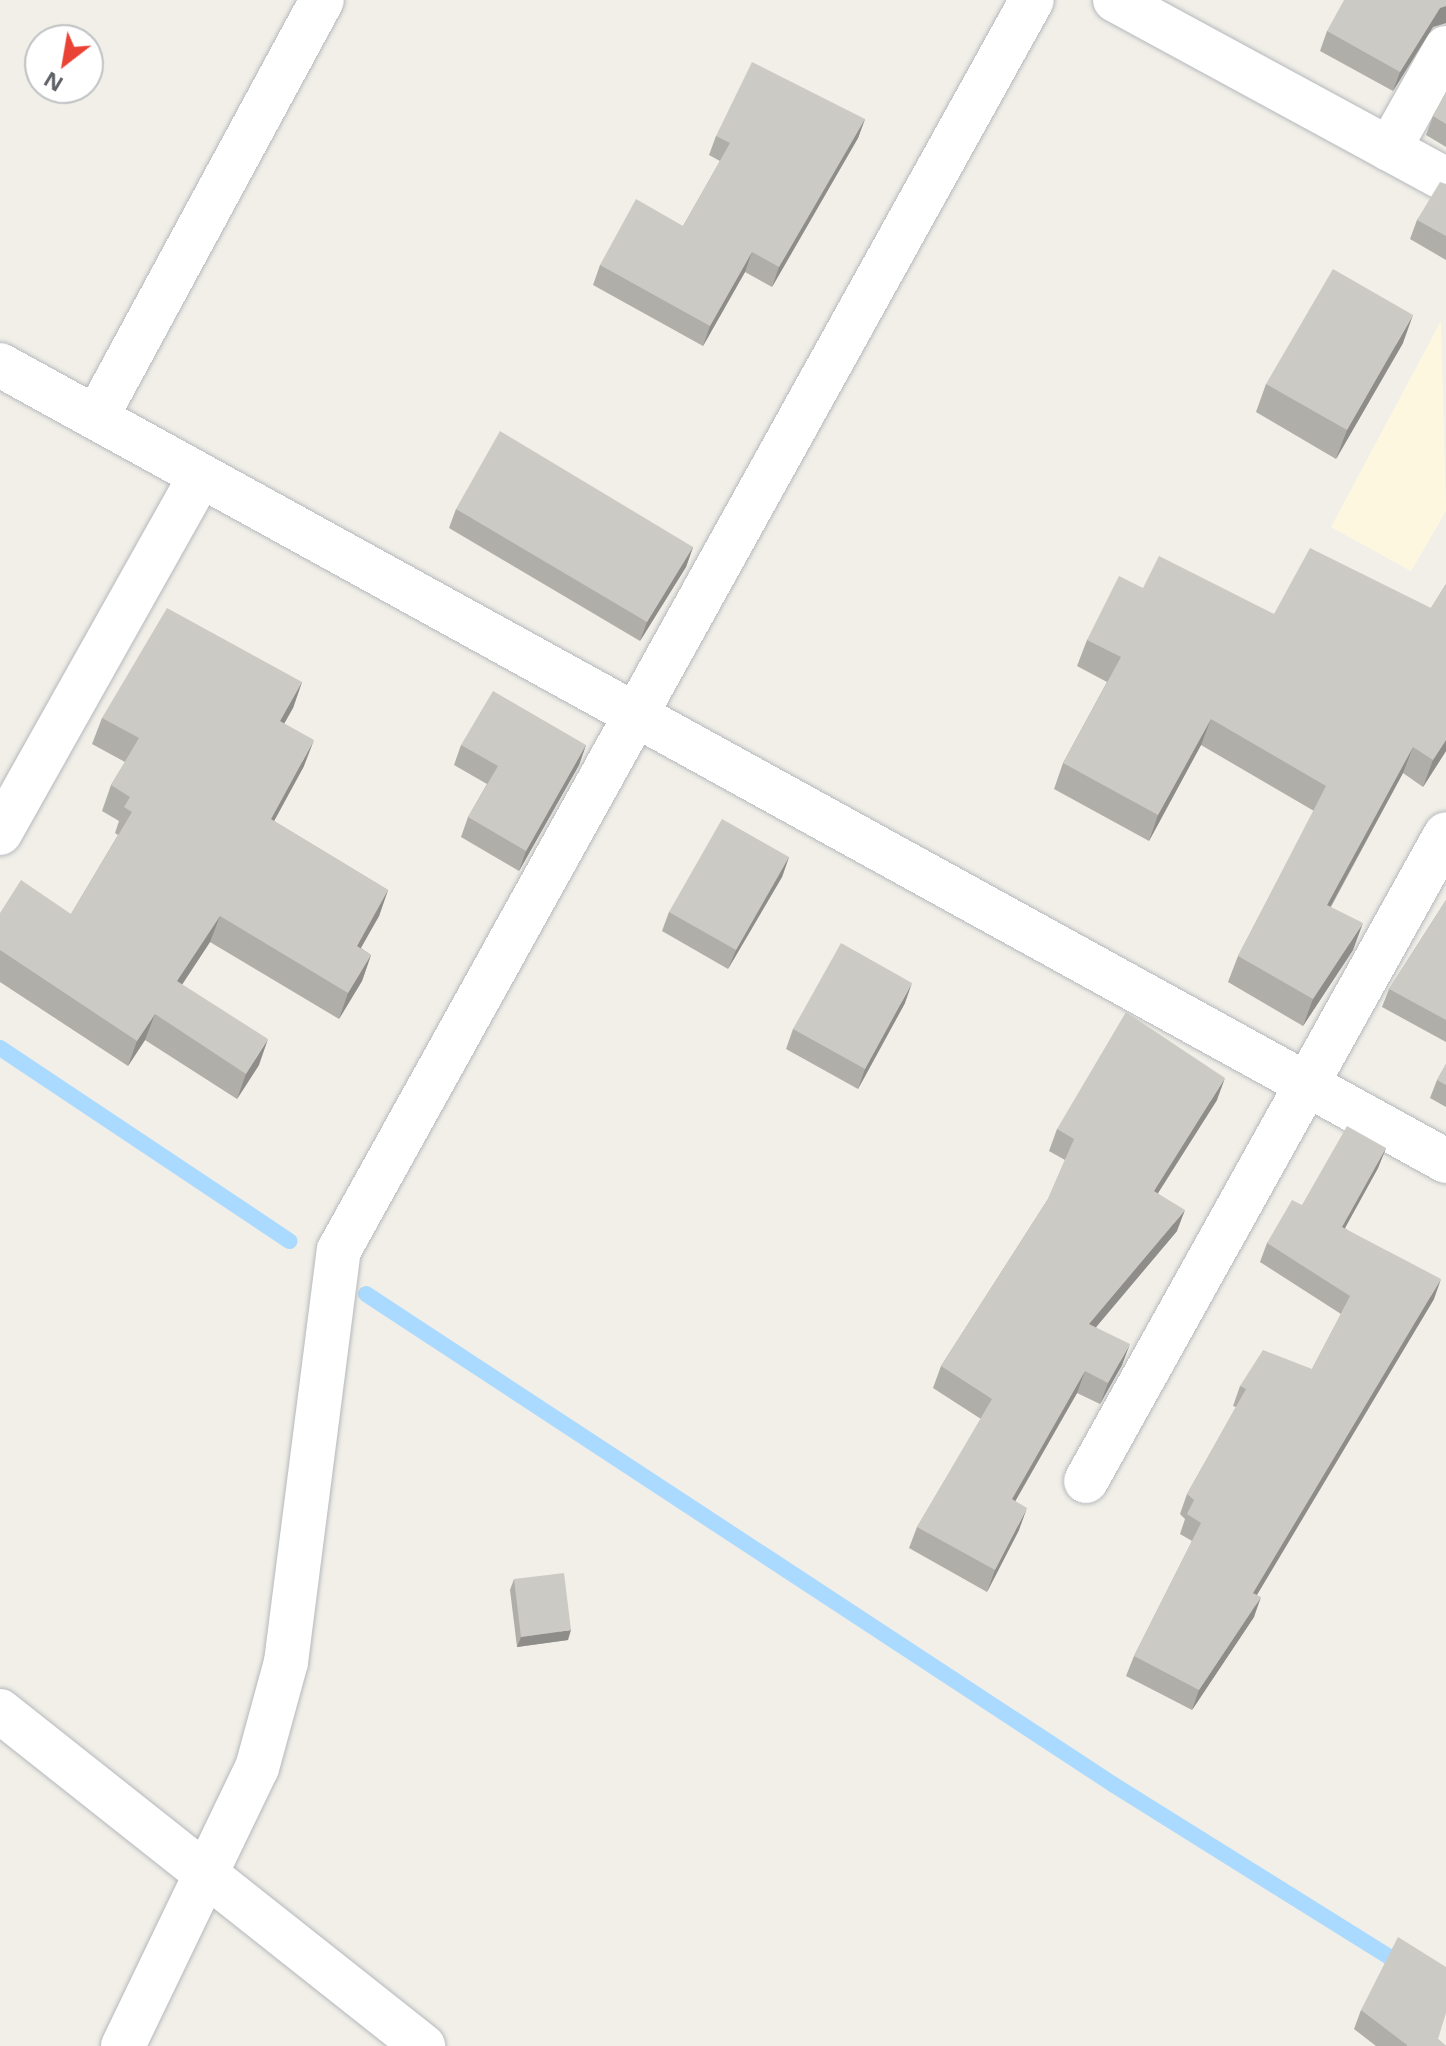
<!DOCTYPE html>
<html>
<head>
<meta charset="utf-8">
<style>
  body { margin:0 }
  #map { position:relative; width:1446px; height:2046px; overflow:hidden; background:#f1efe8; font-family:"Open Sans",sans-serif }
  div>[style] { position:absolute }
  .commercial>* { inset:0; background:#fef7e0 }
  .stream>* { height:16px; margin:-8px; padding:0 8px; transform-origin:8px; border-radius:8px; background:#aadaff }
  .roads { filter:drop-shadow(0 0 2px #b5b8bc) drop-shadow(0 0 2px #b5b8bc) }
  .street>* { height:44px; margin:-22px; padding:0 22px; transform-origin:22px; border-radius:22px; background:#fff }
  .wall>* { inset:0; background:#afaea9 }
  .shaded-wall>* { inset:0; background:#8f8d8a }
  .building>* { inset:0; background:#cccac5 }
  span { translate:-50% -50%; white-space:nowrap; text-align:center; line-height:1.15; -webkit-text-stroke:8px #fff; paint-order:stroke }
  .north { position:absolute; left:24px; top:24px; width:80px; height:80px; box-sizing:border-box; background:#fff; border:2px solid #bfc1c3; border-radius:50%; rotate:211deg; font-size:22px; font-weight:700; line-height:32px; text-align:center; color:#5f6368 }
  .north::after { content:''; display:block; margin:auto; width:28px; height:36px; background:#ea4335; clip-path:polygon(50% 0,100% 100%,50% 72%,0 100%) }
</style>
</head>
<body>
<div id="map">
  <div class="commercial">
    <div style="clip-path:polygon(1441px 321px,1446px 511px,1411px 571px,1331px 527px)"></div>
  </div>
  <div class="stream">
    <div style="left:0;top:1048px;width:348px;rotate:33.7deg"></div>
    <div style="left:366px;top:1294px;width:895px;rotate:33.28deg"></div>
    <div style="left:1114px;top:1785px;width:345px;rotate:32deg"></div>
  </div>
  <div class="roads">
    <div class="street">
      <div style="left:1115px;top:0;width:377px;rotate:28.5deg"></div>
      <div style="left:1389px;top:149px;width:116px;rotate:-60.6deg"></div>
      <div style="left:0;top:365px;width:1651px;rotate:28.83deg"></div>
      <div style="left:96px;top:418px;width:475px;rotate:-61.6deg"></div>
      <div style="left:0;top:833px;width:409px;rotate:-60.7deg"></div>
      <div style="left:1086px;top:1481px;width:740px;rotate:-60.91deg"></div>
      <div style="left:0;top:1711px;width:540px;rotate:38.38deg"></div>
      <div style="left:123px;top:2046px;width:309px;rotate:-64.3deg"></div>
      <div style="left:257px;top:1768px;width:110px;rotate:-74.7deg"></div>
      <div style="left:286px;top:1662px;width:415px;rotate:-82.7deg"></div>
      <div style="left:339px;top:1250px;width:1429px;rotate:-61deg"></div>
    </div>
  </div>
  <div class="wall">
    <div style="clip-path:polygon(1446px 0,1446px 23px,1433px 27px,1393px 91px,1320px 51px,1327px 31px)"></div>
    <div style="clip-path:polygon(1446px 92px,1446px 147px,1426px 135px,1433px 116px)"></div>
    <div style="clip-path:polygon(865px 119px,858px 138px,772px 287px,745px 272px,703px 346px,593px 285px,600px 265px,683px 226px,720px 161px,709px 155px,716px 136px)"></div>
    <div style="clip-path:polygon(1446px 184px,1446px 260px,1410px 239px,1417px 220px)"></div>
    <div style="clip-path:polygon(1403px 343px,1336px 459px,1256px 412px,1266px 384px)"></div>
    <div style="clip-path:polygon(456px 509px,693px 547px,686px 567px,640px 641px,449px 528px)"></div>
    <div style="clip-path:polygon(1446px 584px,1446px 751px,1423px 787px,1403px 773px,1331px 907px,1353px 950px,1303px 1026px,1228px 982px,1238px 956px,1314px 811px,1201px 745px,1149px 841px,1054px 789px,1063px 763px,1107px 682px,1077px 666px,1087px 640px,1143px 588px,1274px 614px,1431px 608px)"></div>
    <div style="clip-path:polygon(302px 682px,293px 708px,284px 723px,304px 766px,274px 821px,388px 890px,379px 916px,361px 948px,371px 955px,362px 981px,339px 1019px,210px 942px,182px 985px,259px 1065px,237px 1099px,145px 1040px,128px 1066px,0 982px,0 913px,71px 914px,118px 835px,115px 833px,119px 821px,102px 811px,111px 785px,125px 762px,92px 744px,102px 718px)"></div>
    <div style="clip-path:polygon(461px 745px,586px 745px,579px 765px,519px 871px,461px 837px,468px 817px,487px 784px,454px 765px)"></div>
    <div style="clip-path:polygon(789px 857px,782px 877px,728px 969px,662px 931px,669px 912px)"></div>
    <div style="clip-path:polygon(1446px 900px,1446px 1042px,1382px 1007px,1389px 989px)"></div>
    <div style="clip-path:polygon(905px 1003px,858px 1089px,786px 1049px,793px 1029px)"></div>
    <div style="clip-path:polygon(1446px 1064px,1446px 1107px,1430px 1098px,1437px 1080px)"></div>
    <div style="clip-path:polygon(1217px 1100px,1158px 1193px,1177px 1231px,1096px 1327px,1122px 1365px,1100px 1404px,1077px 1393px,1015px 1501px,1019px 1530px,987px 1592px,909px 1548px,917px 1527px,981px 1419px,933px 1388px,941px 1366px,1048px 1199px,1065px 1160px,1049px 1151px,1057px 1129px)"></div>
    <div style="clip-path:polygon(1386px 1148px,1378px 1168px,1345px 1228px,1434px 1299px,1257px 1595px,1254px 1617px,1192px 1710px,1126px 1676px,1134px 1656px,1192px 1541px,1180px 1534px,1185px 1519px,1180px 1514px,1187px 1494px,1236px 1407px,1233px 1406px,1240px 1386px,1312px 1369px,1341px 1314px,1260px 1262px,1267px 1243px,1302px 1205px)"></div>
    <div style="clip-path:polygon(514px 1579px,568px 1640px,517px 1647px,510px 1590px)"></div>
    <div style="clip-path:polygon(1361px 2010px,1438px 2039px,1446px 2046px,1376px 2046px,1354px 2029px)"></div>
  </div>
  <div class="shaded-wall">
    <div style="clip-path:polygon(1446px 6px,1446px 23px,1433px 27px,1393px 91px,1400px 72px,1440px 8px)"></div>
    <div style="clip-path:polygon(865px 119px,858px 138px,772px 287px,779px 267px)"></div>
    <div style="clip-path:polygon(752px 252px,745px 272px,703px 346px,710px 326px)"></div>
    <div style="clip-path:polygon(1413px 315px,1403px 343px,1336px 459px,1347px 430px)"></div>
    <div style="clip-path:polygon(693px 547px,686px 567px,640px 641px,647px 622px)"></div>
    <div style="clip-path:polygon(302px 682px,293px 708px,271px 747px,280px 721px)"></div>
    <div style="clip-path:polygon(1211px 719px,1201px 745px,1149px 841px,1158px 815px)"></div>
    <div style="clip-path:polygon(314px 740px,304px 766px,261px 845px,271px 819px)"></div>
    <div style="clip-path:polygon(1446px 740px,1446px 751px,1423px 787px,1433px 760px)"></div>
    <div style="clip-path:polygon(586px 745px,579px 765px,519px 871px,526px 851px)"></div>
    <div style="clip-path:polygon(1413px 747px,1403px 773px,1317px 931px,1327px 905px)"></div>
    <div style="clip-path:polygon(789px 857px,782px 877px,728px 969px,736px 950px)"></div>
    <div style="clip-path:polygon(388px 890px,379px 916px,347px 972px,357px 946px)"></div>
    <div style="clip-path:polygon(220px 916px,210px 942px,167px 1007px,177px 981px)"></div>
    <div style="clip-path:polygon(1363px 923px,1353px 950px,1303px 1026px,1313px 999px)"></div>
    <div style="clip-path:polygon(371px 955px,362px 981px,339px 1019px,348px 993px)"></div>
    <div style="clip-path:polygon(912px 983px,905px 1003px,858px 1089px,865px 1069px)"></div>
    <div style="clip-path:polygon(155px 1014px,145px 1040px,128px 1066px,137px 1041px)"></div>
    <div style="clip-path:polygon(268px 1039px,259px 1065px,237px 1099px,246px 1074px)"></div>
    <div style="clip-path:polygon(1225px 1078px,1217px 1100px,1146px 1212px,1154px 1191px)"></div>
    <div style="clip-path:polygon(1386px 1148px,1378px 1168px,1335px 1246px,1342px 1227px)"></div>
    <div style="clip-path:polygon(1185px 1210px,1177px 1231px,1081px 1345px,1089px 1324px)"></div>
    <div style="clip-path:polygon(1441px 1279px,1434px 1299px,1246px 1613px,1253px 1593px)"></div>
    <div style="clip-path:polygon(1130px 1344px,1122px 1365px,1100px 1404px,1108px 1383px)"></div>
    <div style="clip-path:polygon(1085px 1371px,1077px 1393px,1004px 1521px,1012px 1499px)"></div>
    <div style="clip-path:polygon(1027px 1508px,1019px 1530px,987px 1592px,995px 1570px)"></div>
    <div style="clip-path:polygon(1261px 1597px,1254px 1617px,1192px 1710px,1199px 1690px)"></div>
    <div style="clip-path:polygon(571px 1630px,568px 1640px,517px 1647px,521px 1637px)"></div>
  </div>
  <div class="building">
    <div style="clip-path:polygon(1344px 0,1446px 0,1446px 6px,1440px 8px,1400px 72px,1327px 31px)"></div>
    <div style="clip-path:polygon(752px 62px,865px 119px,779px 267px,752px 252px,710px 326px,600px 265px,636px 199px,683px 226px,730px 143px,716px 136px)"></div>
    <div style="clip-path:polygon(1446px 92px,1446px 124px,1433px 116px)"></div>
    <div style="clip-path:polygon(1440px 182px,1446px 184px,1446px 236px,1417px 220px)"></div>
    <div style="clip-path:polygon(1333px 269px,1413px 315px,1347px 430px,1266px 384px)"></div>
    <div style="clip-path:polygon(500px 431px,693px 547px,647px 622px,456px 509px)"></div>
    <div style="clip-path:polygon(1310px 548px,1431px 608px,1446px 584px,1446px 740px,1433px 760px,1413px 747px,1327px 905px,1363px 923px,1313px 999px,1238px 956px,1326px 786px,1211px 719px,1158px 815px,1063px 763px,1121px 657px,1087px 640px,1119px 576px,1143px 588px,1159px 556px,1274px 614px)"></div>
    <div style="clip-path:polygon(167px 608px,302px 682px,280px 721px,314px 740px,271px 819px,388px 890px,357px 946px,371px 955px,348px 993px,220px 916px,177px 981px,268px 1039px,246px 1074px,155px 1014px,137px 1041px,0 950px,0 913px,21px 880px,71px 914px,132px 812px,124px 807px,130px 797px,111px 785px,139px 738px,102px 718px)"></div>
    <div style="clip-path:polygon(493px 691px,586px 745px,526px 851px,468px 817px,498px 766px,461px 745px)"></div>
    <div style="clip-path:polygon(722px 819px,789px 857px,736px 950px,669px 912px)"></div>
    <div style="clip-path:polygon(1446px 900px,1446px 1020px,1389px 989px)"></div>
    <div style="clip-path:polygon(841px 943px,912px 983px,865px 1069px,793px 1029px)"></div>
    <div style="clip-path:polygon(1126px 1012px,1225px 1078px,1154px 1191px,1185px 1210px,1089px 1324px,1130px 1344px,1108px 1383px,1085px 1371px,1012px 1499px,1027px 1508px,995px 1570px,917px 1527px,992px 1399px,941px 1366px,1048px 1199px,1074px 1139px,1057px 1129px)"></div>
    <div style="clip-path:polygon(1446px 1064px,1446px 1085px,1437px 1080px)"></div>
    <div style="clip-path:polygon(1347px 1126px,1386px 1148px,1342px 1227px,1441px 1279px,1253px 1593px,1261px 1597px,1199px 1690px,1134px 1656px,1201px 1523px,1187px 1514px,1194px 1500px,1187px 1494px,1246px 1389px,1240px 1386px,1263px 1350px,1312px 1369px,1350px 1296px,1267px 1243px,1292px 1200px,1302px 1205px)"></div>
    <div style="clip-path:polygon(564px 1573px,571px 1630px,521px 1637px,514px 1579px)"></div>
    <div style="clip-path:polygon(1398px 1937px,1446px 1967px,1446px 2013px,1438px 2039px,1446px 2046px,1407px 2046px,1407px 2045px,1361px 2010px)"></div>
  </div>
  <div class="north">N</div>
</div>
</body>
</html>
